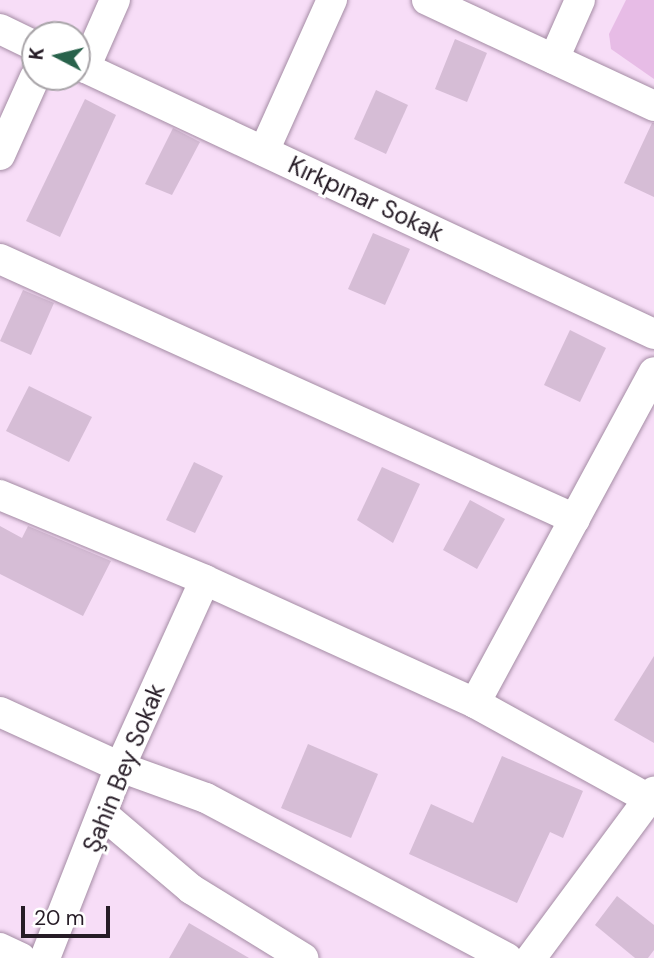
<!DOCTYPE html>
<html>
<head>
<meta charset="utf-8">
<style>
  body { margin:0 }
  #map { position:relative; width:654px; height:958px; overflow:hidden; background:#f7ddf7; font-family:"DM Sans",sans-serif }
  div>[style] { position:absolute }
  .green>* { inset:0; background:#e7bce6 }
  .building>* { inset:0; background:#d6bdd6 }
  .roads { filter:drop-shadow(0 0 2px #a48ca4) drop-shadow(0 0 2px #a48ca4) }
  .minor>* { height:30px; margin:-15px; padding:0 15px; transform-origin:15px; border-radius:15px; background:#fff }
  span { translate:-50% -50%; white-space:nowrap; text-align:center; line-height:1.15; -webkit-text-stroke:6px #fff; paint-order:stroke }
  .street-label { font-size:24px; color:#261c26 }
  .north { position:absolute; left:21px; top:21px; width:70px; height:70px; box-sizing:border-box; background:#fff; border:2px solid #a8a4a8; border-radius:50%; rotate:277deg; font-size:19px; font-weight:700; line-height:28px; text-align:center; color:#261c26 }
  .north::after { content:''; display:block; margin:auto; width:24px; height:32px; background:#28624b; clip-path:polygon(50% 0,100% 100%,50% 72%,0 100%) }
  .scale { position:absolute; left:21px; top:906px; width:89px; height:32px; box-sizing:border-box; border:4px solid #261c26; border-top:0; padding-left:9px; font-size:21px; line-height:24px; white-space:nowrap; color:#261c26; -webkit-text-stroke:5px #fff; paint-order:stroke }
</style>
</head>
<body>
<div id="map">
  <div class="green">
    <div style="clip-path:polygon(626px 0,654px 0,654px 79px,611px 49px,609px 34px)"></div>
  </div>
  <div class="building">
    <div style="clip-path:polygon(455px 39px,487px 53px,467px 102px,435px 89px)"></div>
    <div style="clip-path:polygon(376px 90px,408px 105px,386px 154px,354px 139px)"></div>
    <div style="clip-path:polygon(85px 99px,116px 115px,60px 237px,26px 221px)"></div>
    <div style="clip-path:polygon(652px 123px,654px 123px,654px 197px,624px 183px)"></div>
    <div style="clip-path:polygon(173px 128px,200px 142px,172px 195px,145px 184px)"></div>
    <div style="clip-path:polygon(373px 233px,410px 249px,385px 305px,348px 289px)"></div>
    <div style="clip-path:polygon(23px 290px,54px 303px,31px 355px,0 341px)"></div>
    <div style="clip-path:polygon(570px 330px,606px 348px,580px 402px,544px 385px)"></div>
    <div style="clip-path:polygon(29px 386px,92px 417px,69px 462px,6px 431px)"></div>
    <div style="clip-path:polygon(194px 462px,223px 476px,195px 533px,166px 520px)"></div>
    <div style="clip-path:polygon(382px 467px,420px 484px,393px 543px,357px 520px)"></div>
    <div style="clip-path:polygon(470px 500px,505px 519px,477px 569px,443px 550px)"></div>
    <div style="clip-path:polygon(0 526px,22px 538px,28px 526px,111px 561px,83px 616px,0 574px)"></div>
    <div style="clip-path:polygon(654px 656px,654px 743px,614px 720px)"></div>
    <div style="clip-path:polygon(308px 744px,378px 774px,351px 838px,281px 808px)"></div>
    <div style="clip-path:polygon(502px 756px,583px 791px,563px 838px,550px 832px,517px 903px,409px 854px,431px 804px,473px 823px)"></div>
    <div style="clip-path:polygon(617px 896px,654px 925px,654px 950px,648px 958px,635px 958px,595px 925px)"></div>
    <div style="clip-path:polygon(189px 923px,249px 958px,169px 958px)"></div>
  </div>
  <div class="roads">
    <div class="minor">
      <div style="left:427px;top:0;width:251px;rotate:25deg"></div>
      <div style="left:0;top:29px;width:39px;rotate:26deg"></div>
      <div style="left:554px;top:59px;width:64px;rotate:-66.2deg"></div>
      <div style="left:77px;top:64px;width:637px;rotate:25.08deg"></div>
      <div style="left:85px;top:68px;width:74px;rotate:-66.2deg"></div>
      <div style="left:264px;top:151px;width:166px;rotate:-65.8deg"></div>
      <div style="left:0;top:155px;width:85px;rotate:-65.8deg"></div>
      <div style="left:0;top:259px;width:631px;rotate:24.33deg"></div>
      <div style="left:0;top:495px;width:222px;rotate:22.5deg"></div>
      <div style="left:205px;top:580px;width:297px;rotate:24.5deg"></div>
      <div style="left:475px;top:703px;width:199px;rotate:28.9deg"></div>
      <div style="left:475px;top:703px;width:376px;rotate:-61.6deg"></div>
      <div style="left:0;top:712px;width:132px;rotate:24.6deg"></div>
      <div style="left:120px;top:767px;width:91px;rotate:19.8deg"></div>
      <div style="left:206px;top:798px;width:341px;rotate:28deg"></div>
      <div style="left:105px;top:816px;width:113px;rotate:40.3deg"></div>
      <div style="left:191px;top:889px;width:132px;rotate:31.6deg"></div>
      <div style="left:0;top:948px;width:23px;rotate:25deg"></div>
      <div style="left:45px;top:958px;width:205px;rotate:-68.6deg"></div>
      <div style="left:120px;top:767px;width:205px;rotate:-65.6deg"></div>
      <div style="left:531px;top:958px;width:207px;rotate:-53.5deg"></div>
    </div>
  </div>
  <div class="street-label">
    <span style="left:366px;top:199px;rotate:25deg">Kırkpınar Sokak</span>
    <span style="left:124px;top:768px;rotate:-68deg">Şahin Bey Sokak</span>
  </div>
  <div class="north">K</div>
  <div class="scale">20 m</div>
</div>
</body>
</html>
